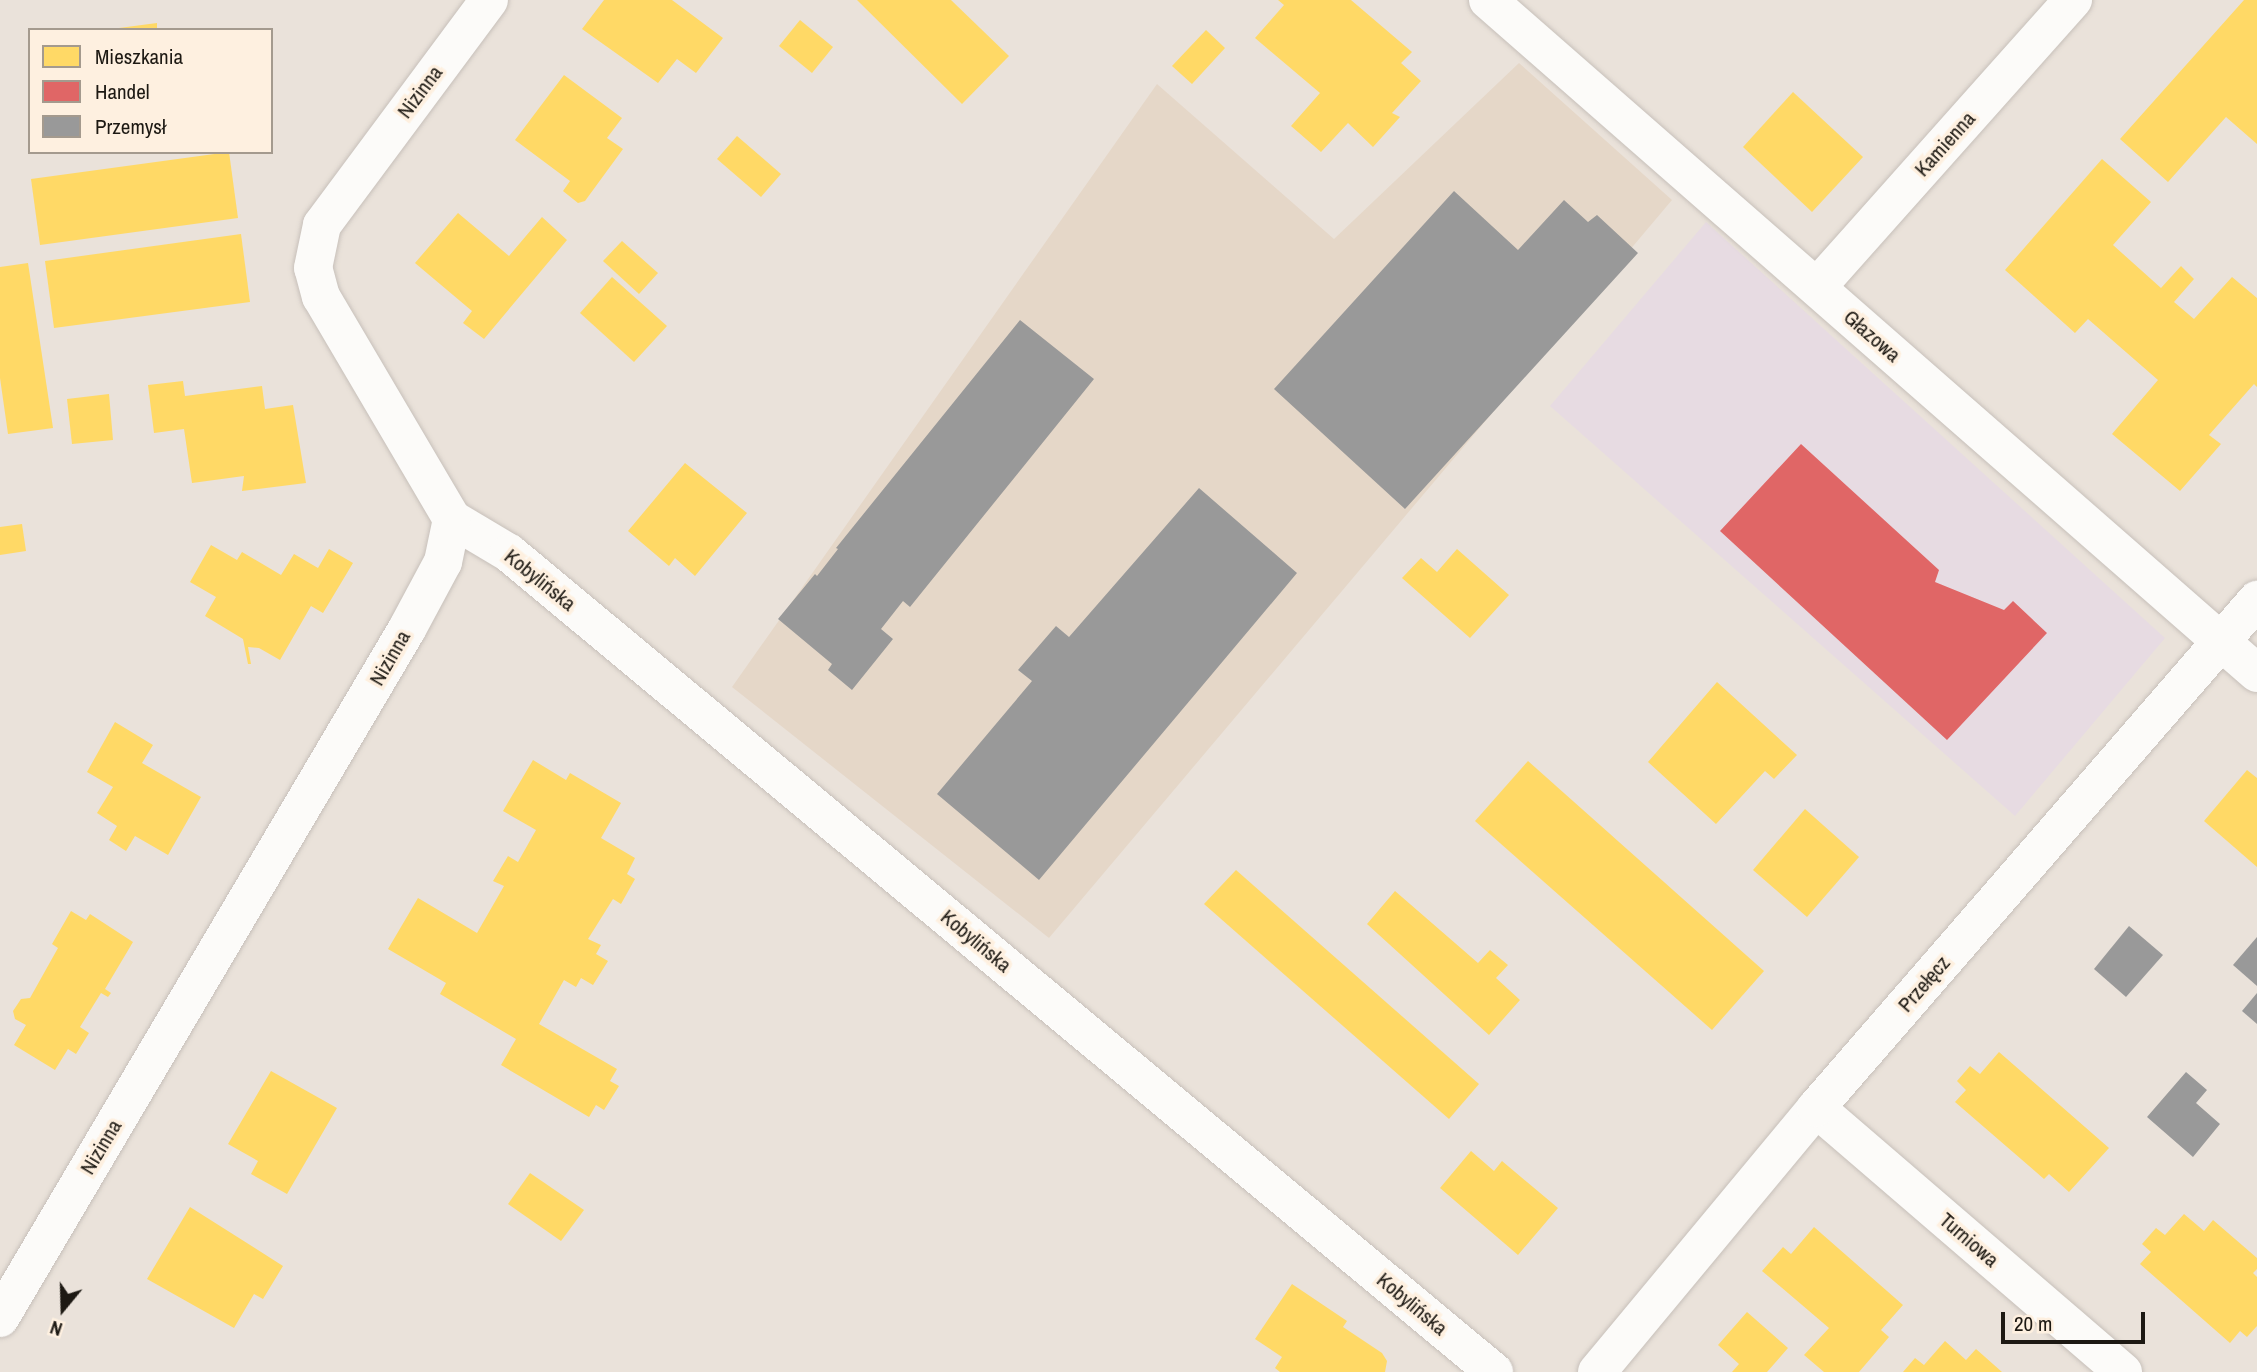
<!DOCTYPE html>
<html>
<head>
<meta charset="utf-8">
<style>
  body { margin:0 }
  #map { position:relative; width:2257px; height:1372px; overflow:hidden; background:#eae2da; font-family:"Archivo Narrow",sans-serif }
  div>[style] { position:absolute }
  .commercial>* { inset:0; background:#e7dbe2 }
  .built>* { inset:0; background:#e5d7c8 }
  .homes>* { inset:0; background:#ffd966 }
  .shops>* { inset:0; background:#e06666 }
  .industry>* { inset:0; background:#999 }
  .roads { filter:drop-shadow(0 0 2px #c7c0ba) drop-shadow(0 0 2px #c7c0ba) }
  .street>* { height:38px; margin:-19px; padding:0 19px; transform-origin:19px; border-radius:19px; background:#fcfbf9 }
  span { translate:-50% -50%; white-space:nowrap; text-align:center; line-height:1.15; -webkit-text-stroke:7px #fef0e0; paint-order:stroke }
  .street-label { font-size:21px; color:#1d1913 }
  .legend { position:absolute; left:28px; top:28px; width:245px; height:126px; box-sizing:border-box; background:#fef0e0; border:2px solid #a49a8e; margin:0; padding:9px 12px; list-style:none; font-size:21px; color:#1d1913 }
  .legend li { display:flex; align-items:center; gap:14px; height:35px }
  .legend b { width:35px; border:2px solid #a49a8e }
  .north { position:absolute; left:28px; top:1274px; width:70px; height:70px; -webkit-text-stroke:5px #fef0e0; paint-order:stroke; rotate:199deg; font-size:19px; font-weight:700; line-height:28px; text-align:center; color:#1d1913 }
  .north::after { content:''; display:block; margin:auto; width:24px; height:32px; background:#1d1913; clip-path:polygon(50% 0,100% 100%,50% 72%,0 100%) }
  .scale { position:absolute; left:2001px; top:1312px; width:144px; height:32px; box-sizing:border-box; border:4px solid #1d1913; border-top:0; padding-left:9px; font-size:21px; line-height:24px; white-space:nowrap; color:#1d1913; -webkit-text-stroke:5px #fef0e0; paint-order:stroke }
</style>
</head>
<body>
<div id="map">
  <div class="commercial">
    <div style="clip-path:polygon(1706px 222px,2165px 638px,2015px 816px,1550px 406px)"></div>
  </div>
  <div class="built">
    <div style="clip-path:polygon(1519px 63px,1672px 200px,1049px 938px,732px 687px,1157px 84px,1334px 239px)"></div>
  </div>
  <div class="homes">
    <div style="clip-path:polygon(604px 0,672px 0,723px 38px,696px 73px,677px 59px,658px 83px,582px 29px)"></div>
    <div style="clip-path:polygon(857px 0,951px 0,1009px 56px,962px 104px)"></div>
    <div style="clip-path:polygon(1278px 0,1351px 0,1412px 52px,1401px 63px,1421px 81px,1392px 113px,1400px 117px,1373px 147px,1348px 123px,1321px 152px,1291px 126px,1320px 93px,1255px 38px,1284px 5px)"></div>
    <div style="clip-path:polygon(2244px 0,2257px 0,2257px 144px,2226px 117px,2168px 182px,2120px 139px)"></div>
    <div style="clip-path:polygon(800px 20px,833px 47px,812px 73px,779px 46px)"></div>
    <div style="clip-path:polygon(157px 23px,157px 30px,119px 30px,119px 28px)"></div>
    <div style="clip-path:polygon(1206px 30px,1225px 48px,1192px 84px,1172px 66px)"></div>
    <div style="clip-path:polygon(564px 75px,622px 118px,607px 138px,623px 149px,585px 201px,578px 203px,563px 191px,570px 181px,515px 140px)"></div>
    <div style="clip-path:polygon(1793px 92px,1863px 157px,1812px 212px,1743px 147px)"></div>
    <div style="clip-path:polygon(737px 136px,781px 174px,761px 197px,717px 159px)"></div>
    <div style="clip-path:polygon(229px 152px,238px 218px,40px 245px,31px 179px)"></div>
    <div style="clip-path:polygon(2102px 159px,2151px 202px,2113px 245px,2161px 288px,2181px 266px,2194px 279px,2174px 302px,2194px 319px,2232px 277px,2257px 298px,2257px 387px,2254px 384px,2209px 435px,2221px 444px,2180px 491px,2112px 434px,2158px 380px,2088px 319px,2075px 333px,2005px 270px)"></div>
    <div style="clip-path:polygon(458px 213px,509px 256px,542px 217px,567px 240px,484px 339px,463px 323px,472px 311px,415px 263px)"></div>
    <div style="clip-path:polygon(241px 234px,250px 302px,54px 328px,45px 261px)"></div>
    <div style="clip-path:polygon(622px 241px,658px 273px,639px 294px,603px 261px)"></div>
    <div style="clip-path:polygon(28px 263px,53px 428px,8px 434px,0 378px,0 267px)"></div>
    <div style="clip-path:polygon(612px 277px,667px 326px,634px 362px,580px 313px)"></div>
    <div style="clip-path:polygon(183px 381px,185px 396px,262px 386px,265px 409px,293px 405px,306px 483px,242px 491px,244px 476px,192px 483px,184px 429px,154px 433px,148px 385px)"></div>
    <div style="clip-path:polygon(109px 394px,113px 440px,72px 444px,67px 399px)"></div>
    <div style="clip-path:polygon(685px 463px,747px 513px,695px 576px,675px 558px,669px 566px,628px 531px)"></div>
    <div style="clip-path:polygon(22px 524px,26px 551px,0 555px,0 527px)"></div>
    <div style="clip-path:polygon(211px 545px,237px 560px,242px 552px,281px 575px,294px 554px,318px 568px,329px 549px,353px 563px,323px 613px,311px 606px,280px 660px,259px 648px,248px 647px,251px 664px,248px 664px,243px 639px,205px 616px,216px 597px,190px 582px)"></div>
    <div style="clip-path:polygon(1457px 549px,1509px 595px,1470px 638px,1402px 578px,1421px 558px,1437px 572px)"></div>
    <div style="clip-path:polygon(1717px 682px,1797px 755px,1774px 779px,1765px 771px,1716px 824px,1648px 762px)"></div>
    <div style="clip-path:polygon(115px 722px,153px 745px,142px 763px,201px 797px,168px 855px,135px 836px,126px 851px,109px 840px,117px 826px,97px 813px,113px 787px,87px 772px)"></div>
    <div style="clip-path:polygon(533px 760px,566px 780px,570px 773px,621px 803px,601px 838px,635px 858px,627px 874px,635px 879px,621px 904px,613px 899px,588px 939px,601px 945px,596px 954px,608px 961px,593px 985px,581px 978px,576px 987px,564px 980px,539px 1024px,617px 1069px,610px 1081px,619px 1086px,604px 1110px,596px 1105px,589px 1117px,501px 1065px,516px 1039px,440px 994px,446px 983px,388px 949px,418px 898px,477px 933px,504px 886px,493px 881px,508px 856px,518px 862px,536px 830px,503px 811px)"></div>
    <div style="clip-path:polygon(1528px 761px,1764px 971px,1712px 1030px,1475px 821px)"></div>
    <div style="clip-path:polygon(2247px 770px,2257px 778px,2257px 867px,2204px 821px)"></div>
    <div style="clip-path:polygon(1805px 809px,1859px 857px,1807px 917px,1753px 870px)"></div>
    <div style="clip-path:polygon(1236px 870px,1479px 1084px,1449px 1119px,1204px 904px)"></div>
    <div style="clip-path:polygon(1395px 891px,1478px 963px,1490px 950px,1508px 965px,1496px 978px,1520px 1000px,1489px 1035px,1367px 924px)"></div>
    <div style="clip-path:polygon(71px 911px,86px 920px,90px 914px,133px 942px,105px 989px,111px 993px,108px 997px,101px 993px,80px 1027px,89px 1033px,76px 1054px,68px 1049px,55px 1070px,14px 1045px,26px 1025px,15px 1019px,13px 1011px,21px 999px,30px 998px,58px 948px,52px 944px)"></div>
    <div style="clip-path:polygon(1999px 1052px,2109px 1148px,2069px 1192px,2049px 1174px,2044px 1179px,1955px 1102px,1966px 1090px,1957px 1081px,1970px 1066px,1980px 1074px)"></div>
    <div style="clip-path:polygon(271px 1071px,337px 1108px,287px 1194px,251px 1174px,258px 1161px,228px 1144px)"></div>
    <div style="clip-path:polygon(1471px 1151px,1494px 1171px,1502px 1161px,1558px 1208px,1518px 1255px,1440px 1188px)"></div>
    <div style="clip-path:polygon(530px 1173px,584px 1210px,561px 1241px,508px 1204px)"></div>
    <div style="clip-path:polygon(190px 1207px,283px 1266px,263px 1299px,254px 1294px,234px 1328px,147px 1279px)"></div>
    <div style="clip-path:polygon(2184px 1214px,2204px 1231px,2213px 1220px,2257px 1258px,2257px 1269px,2253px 1273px,2257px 1277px,2257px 1326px,2247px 1337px,2240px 1331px,2230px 1343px,2140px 1264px,2151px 1252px,2142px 1244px,2156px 1228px,2165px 1235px)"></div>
    <div style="clip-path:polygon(1814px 1227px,1903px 1305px,1881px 1330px,1889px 1337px,1859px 1372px,1824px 1372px,1804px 1355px,1829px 1328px,1762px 1271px,1783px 1247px,1791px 1254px)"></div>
    <div style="clip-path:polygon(1292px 1284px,1347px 1321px,1343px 1327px,1382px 1353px,1387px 1361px,1385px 1372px,1280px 1372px,1275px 1368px,1282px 1357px,1255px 1339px)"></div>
    <div style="clip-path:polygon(1747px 1312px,1788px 1348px,1767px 1372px,1732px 1372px,1739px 1364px,1718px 1345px)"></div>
    <div style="clip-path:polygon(1945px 1341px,1966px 1360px,1976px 1349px,2002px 1372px,1903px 1372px,1915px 1358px,1924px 1365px)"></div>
  </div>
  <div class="shops">
    <div style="clip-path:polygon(1801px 444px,1939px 570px,1935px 582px,2004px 610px,2013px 601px,2047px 633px,1947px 740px,1720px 531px)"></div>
  </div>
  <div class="industry">
    <div style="clip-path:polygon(1454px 191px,1518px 250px,1564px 200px,1588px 222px,1597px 215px,1638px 253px,1405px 509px,1274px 389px)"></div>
    <div style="clip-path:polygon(1020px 320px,1094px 379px,910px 607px,903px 601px,881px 629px,893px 639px,852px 690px,828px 670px,832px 664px,778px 619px,815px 574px,817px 576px,838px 549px,836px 548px)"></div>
    <div style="clip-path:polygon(1199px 488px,1297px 573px,1039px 880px,937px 794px,1032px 681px,1018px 670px,1056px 626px,1069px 637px)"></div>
    <div style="clip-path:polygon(2129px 926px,2163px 955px,2126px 997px,2094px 969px)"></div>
    <div style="clip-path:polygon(2257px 937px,2257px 986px,2233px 965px)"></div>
    <div style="clip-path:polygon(2257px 993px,2257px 1024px,2242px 1011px)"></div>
    <div style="clip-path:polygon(2186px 1072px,2207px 1090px,2196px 1103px,2220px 1124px,2193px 1157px,2147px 1117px)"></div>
  </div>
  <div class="roads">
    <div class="street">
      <div style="left:1488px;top:0;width:1022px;rotate:41.19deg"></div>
      <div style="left:1817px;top:287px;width:385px;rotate:-48.3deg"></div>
      <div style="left:452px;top:519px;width:66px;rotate:30.8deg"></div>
      <div style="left:509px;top:553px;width:1281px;rotate:39.74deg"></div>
      <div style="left:1816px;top:1108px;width:405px;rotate:40.7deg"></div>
      <div style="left:0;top:1318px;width:800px;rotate:-59.43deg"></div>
      <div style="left:407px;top:629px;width:76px;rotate:-61.8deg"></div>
      <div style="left:443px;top:562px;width:44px;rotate:-78.2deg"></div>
      <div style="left:452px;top:519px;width:258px;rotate:-120.5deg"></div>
      <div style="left:321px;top:297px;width:30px;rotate:-105deg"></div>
      <div style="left:313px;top:268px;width:44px;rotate:-78.2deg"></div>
      <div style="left:322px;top:225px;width:280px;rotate:-53.4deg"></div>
      <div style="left:1597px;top:1372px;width:343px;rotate:-50.3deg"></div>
      <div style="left:1816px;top:1108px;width:673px;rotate:-49.04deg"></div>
    </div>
  </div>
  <div class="street-label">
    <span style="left:420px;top:92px;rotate:-53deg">Nizinna</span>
    <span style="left:1945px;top:144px;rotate:-48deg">Kamienna</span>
    <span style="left:1872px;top:336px;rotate:41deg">Głazowa</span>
    <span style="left:540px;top:580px;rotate:39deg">Kobylińska</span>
    <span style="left:390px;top:658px;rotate:-60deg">Nizinna</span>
    <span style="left:976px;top:941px;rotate:40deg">Kobylińska</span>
    <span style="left:1924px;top:984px;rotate:-49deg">Przełęcz</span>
    <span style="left:101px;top:1147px;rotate:-59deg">Nizinna</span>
    <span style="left:1969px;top:1240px;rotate:41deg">Turniowa</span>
    <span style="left:1412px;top:1304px;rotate:40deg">Kobylińska</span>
  </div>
  <ul class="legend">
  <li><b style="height:19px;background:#ffd966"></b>Mieszkania</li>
  <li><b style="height:19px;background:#e06666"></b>Handel</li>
  <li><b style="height:19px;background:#999"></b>Przemysł</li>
  </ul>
  <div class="north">N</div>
  <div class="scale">20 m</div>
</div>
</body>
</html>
